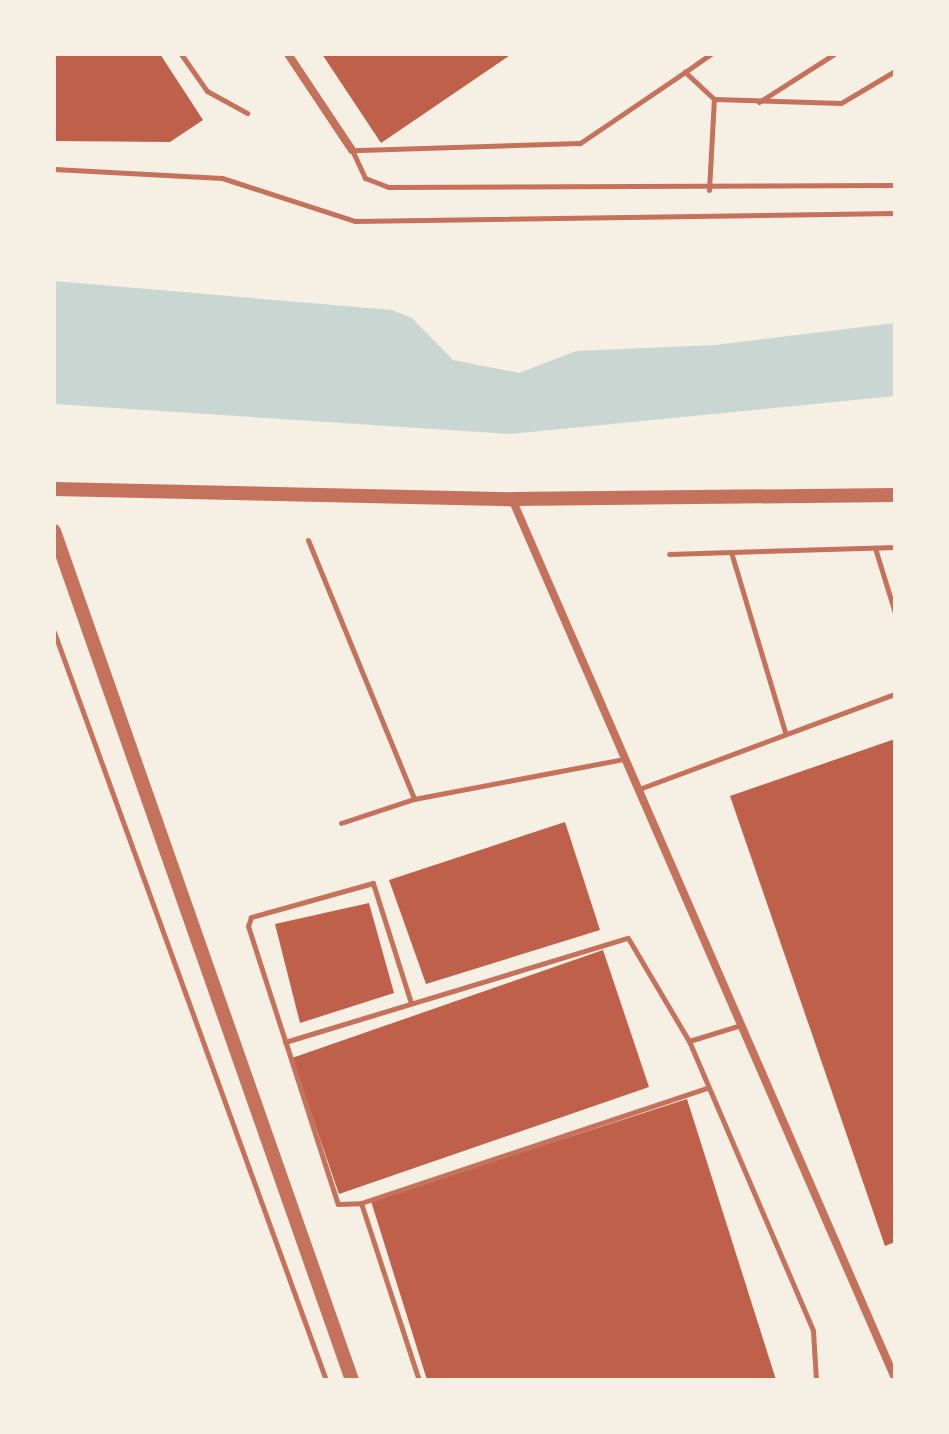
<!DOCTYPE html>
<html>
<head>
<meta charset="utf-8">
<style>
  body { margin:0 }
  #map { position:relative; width:949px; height:1434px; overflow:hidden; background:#f6efe4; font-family:"Roboto Condensed",sans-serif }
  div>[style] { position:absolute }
  .water>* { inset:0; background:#c9d6d2 }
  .building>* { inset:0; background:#bf614a }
  .service>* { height:5px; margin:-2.5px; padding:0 2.5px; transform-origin:2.5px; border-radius:2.5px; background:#c5725c }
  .minor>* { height:8px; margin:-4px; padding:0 4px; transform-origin:4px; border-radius:4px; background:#c5725c }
  .tertiary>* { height:14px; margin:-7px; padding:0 7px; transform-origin:7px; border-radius:7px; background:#c5725c }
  span { translate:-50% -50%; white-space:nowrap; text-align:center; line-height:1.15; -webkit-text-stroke:6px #f6efe4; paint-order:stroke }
  .frame { position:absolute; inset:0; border:56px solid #f6efe4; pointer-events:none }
</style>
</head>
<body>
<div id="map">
  <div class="water">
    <div style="clip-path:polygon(54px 281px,392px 310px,412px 318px,453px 360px,519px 373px,576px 351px,715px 345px,895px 323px,895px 396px,510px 434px,54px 404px)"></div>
  </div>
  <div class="building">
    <div style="clip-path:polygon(54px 54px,160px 54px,203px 120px,170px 142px,54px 141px)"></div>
    <div style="clip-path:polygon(322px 54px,512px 54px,381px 143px)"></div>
    <div style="clip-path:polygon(895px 739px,895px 1242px,885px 1246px,730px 796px)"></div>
    <div style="clip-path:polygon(565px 822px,600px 930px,426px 984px,389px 880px)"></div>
    <div style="clip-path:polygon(369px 903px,394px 993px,300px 1023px,275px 924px)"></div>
    <div style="clip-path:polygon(603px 950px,649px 1087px,339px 1194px,292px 1058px)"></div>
    <div style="clip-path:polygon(687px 1099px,776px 1380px,427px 1380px,371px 1201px)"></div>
  </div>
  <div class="service">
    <div style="left:181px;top:54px;width:45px;rotate:54.9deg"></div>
    <div style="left:207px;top:91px;width:46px;rotate:28.8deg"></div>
    <div style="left:895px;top:71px;width:63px;rotate:149.3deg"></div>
    <div style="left:841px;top:103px;width:127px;rotate:-178.2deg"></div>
    <div style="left:714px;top:99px;width:40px;rotate:-137deg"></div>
    <div style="left:685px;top:72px;width:127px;rotate:145.9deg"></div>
    <div style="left:580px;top:143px;width:228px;rotate:178.2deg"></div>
    <div style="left:352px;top:150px;width:31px;rotate:65deg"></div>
    <div style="left:365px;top:178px;width:25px;rotate:21deg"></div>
    <div style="left:388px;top:187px;width:507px;rotate:-0.23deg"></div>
    <div style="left:685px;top:72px;width:32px;rotate:-35deg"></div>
    <div style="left:759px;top:102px;width:89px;rotate:-32.6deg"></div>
    <div style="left:54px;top:169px;width:168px;rotate:3.1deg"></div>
    <div style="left:222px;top:178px;width:140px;rotate:17.9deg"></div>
    <div style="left:355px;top:221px;width:540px;rotate:-0.85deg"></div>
    <div style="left:709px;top:190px;width:91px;rotate:-86.9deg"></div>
    <div style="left:308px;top:540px;width:280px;rotate:67.7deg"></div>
    <div style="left:875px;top:548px;width:68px;rotate:72.9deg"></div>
    <div style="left:731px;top:552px;width:188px;rotate:73.3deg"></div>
    <div style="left:669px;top:554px;width:226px;rotate:-1.8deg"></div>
    <div style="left:54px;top:632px;width:796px;rotate:70.02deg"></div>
    <div style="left:639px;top:789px;width:273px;rotate:-20.4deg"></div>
    <div style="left:341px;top:823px;width:77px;rotate:-18.2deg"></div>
    <div style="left:414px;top:799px;width:214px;rotate:-10.8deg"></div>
    <div style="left:411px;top:1003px;width:126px;rotate:-107.6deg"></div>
    <div style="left:373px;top:883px;width:127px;rotate:164.4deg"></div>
    <div style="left:251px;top:917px;width:9px;rotate:108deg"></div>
    <div style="left:248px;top:926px;width:292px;rotate:72.1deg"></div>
    <div style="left:338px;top:1204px;width:23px;rotate:-2deg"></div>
    <div style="left:361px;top:1203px;width:364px;rotate:-18.4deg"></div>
    <div style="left:689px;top:1041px;width:54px;rotate:-17.1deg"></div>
    <div style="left:285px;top:1042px;width:358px;rotate:-16.9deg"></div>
    <div style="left:628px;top:938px;width:120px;rotate:59.4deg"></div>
    <div style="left:689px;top:1041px;width:315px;rotate:66.8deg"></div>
    <div style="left:813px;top:1331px;width:49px;rotate:86.5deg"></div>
    <div style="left:361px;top:1203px;width:186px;rotate:71.9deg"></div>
  </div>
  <div class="minor">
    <div style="left:288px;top:54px;width:115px;rotate:56.3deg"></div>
    <div style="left:512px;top:499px;width:959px;rotate:66.46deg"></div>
  </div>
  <div class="tertiary">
    <div style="left:54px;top:489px;width:458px;rotate:1.3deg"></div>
    <div style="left:512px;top:499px;width:383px;rotate:-0.6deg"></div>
    <div style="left:54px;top:531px;width:900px;rotate:70.66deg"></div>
  </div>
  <div class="frame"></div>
</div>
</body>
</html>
